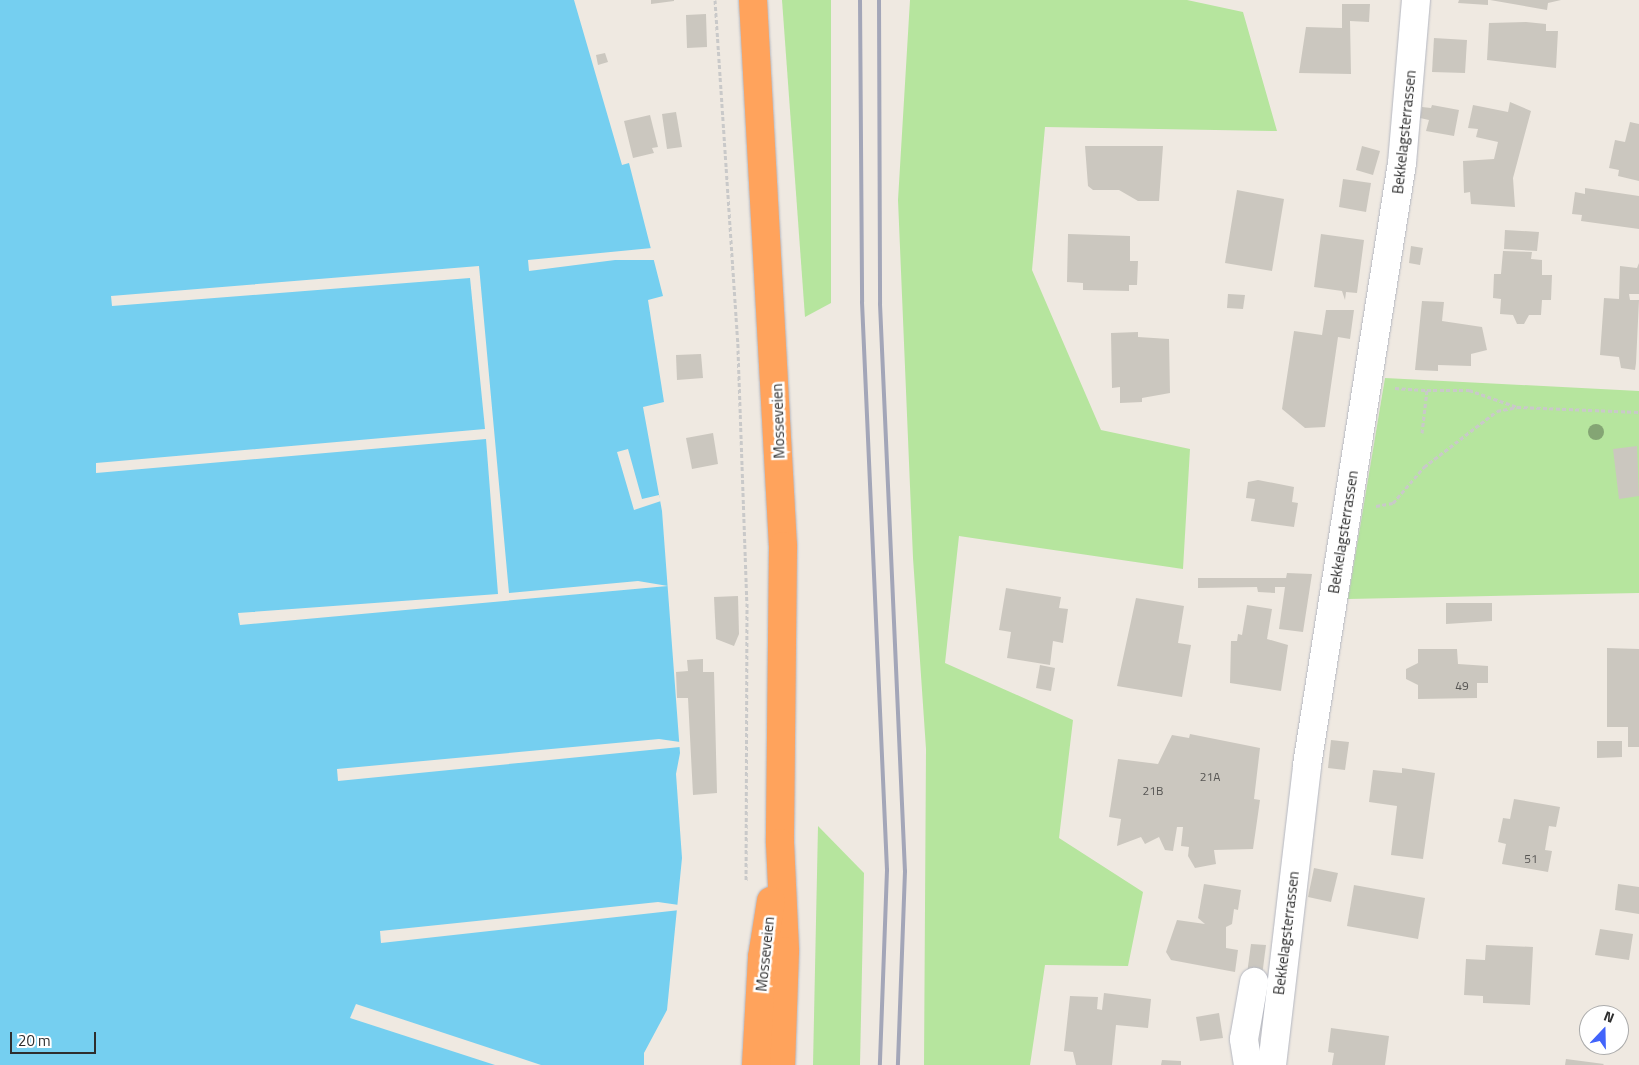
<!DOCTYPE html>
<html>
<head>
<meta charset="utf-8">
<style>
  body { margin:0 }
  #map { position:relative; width:1639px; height:1065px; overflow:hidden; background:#efe9e1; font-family:"Titillium Web",sans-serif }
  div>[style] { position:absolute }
  .green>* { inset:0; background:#b6e59e }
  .water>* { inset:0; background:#75cff0 }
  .pier>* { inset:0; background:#efe9e1 }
  .building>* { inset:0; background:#cbc7bf }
  .path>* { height:3px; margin-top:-1.5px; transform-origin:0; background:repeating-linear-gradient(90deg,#c9c9c9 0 4px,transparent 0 6.5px) }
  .roads { filter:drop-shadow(0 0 1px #b4b7c1) drop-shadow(0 0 1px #b4b7c1) }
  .minor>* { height:28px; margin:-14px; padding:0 14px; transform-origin:14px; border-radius:14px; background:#fff }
  .highway>* { height:28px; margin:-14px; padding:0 14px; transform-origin:14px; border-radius:14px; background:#ffa35c }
  .rail>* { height:4px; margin:-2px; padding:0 2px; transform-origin:2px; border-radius:2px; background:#a3a6b8 }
  .trees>* { width:16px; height:16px; margin:-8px; border-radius:50%; background:#84a574 }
  span { translate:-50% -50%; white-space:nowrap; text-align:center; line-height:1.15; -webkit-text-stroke:5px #fff; paint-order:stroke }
  .number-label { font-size:12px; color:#555452 }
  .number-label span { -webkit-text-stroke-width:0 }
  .street-label { font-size:15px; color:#2e2e2e }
  .north { position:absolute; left:1579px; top:1005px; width:50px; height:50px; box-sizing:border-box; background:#fff; border:1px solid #ababab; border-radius:50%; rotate:21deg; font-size:14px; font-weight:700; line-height:20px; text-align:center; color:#2e2e2e }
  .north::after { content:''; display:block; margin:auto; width:18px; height:22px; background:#4264fb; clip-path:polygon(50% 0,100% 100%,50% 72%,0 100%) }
  .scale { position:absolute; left:10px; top:1032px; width:86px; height:22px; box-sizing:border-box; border:2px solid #2e2e2e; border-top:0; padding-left:6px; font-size:15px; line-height:18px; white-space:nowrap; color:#2e2e2e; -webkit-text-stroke:4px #fff; paint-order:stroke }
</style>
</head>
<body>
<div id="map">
  <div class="green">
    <div style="clip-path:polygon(782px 0,831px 0,831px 303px,805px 317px)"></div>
    <div style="clip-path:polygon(910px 0,1187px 0,1243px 12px,1277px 131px,1045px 127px,1032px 270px,1101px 430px,1190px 449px,1183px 569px,959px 536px,945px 663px,1073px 720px,1059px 838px,1143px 892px,1128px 966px,1045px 965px,1030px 1065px,924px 1065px,926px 749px,913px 558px,898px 200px)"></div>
    <div style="clip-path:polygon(1385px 378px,1639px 391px,1639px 593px,1348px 599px)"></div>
    <div style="clip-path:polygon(818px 826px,864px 873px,860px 1065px,813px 1065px)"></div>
  </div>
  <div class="water">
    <div style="clip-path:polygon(0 0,574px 0,622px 165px,629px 163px,663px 296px,648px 300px,664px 402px,643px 407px,662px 511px,680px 753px,676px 774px,682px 858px,667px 1010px,644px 1053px,644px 1065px,0 1065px)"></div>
  </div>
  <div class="pier">
    <div style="clip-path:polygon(652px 248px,655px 260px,615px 260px,529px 271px,528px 260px)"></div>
    <div style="clip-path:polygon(479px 266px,509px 593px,638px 581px,668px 586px,240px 625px,238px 613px,498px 594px,486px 439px,96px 473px,96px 463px,485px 429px,470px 278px,112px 306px,111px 296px)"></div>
    <div style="clip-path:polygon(628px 449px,642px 499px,659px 495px,661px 501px,634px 510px,617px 452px)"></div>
    <div style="clip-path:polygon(659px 739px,680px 742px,680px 747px,338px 781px,337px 769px)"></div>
    <div style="clip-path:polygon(658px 902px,679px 905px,680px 910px,381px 943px,380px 931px)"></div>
    <div style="clip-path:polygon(356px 1004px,541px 1065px,495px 1065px,350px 1018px)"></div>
  </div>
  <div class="building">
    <div style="clip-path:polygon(651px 0,674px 0,674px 1px,651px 4px)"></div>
    <div style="clip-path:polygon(1459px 0,1488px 0,1488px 5px,1458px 3px)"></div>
    <div style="clip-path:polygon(1490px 0,1561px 0,1548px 3px,1547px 10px)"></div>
    <div style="clip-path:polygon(1342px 4px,1370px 4px,1369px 22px,1350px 21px,1351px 74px,1299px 73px,1306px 27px,1342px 28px)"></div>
    <div style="clip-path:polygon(706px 14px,707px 47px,687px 48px,686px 15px)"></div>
    <div style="clip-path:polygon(1526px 22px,1546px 24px,1546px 31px,1558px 31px,1556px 68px,1487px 60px,1489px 23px)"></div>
    <div style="clip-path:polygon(1434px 38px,1467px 40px,1465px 73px,1432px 72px)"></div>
    <div style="clip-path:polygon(605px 53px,608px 62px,598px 65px,596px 55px)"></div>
    <div style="clip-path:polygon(1510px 102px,1531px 111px,1513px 178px,1515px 207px,1471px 204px,1470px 192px,1464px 193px,1463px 161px,1494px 159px,1498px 142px,1476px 137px,1478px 129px,1468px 128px,1473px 105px,1508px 112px)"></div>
    <div style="clip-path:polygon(1432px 105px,1459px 110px,1454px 136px,1426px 131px,1429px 120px,1420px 118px,1422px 107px,1431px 108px)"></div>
    <div style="clip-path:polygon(676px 112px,682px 147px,667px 149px,662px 114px)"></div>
    <div style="clip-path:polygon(650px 115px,658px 147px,652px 148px,654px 153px,633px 158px,624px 121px)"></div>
    <div style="clip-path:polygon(1630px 122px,1639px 124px,1639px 181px,1618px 176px,1619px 170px,1609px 168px,1615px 140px,1625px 142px)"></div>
    <div style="clip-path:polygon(1085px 146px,1163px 146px,1159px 201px,1138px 201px,1119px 190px,1093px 190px,1088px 186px)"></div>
    <div style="clip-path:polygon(1362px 146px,1380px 151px,1373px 175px,1356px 170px)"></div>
    <div style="clip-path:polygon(1343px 179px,1371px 183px,1366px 212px,1339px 207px)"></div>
    <div style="clip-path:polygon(1585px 188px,1639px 196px,1639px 229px,1581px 221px,1582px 215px,1572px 214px,1575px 192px,1585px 194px)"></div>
    <div style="clip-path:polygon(1237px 190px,1284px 199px,1272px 271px,1225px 263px)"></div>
    <div style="clip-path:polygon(1505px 230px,1539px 232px,1537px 251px,1504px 249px)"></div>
    <div style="clip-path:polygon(1068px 234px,1130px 236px,1130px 261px,1138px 261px,1137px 285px,1129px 285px,1129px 291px,1083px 290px,1083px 283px,1067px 282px)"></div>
    <div style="clip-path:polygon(1321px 234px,1364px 240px,1357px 293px,1346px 292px,1345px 300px,1342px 291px,1314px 287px)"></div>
    <div style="clip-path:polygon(1411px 246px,1423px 248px,1420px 265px,1409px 263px)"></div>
    <div style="clip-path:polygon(1503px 251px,1532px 252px,1531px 259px,1542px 260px,1542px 275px,1552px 275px,1551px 300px,1542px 300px,1541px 315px,1529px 315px,1524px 324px,1517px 324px,1513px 315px,1500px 314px,1501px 299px,1493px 298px,1494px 274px,1501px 274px)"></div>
    <div style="clip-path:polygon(1639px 263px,1639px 294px,1629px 294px,1630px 300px,1639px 300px,1636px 363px,1635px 370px,1621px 368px,1619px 357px,1600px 355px,1604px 298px,1619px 299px,1620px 266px,1637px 268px)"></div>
    <div style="clip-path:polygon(1228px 294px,1245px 295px,1243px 309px,1227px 308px)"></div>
    <div style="clip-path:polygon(1422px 301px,1444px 302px,1442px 321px,1482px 327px,1487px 350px,1471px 354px,1471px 366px,1438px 365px,1438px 371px,1415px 370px)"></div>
    <div style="clip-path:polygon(1326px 310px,1354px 310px,1350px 339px,1338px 337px,1325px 427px,1305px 428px,1282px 409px,1294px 331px,1322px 335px)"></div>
    <div style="clip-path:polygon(1138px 332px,1138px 337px,1169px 339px,1170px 393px,1142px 398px,1142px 402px,1120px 403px,1120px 387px,1112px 388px,1111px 333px)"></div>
    <div style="clip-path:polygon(701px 354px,703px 378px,677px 380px,676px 355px)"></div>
    <div style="clip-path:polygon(713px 433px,718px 464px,692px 469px,686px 438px)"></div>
    <div style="clip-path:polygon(1637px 446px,1639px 496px,1619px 499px,1613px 449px)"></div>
    <div style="clip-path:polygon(1258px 480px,1294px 487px,1292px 502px,1298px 503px,1294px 527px,1251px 521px,1255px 499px,1246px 498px,1248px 482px)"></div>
    <div style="clip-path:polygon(1287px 573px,1312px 574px,1303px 632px,1279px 629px,1285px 587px,1275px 587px,1275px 593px,1258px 592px,1257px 587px,1198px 588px,1198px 578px,1286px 578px)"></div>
    <div style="clip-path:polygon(1006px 588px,1061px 597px,1059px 608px,1068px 609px,1063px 643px,1053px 641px,1050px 665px,1007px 658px,1011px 632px,999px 630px)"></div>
    <div style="clip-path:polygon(738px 596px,739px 634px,734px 646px,716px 639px,714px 597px)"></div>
    <div style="clip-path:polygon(1136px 598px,1184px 606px,1178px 643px,1191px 645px,1182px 697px,1117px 686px)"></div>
    <div style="clip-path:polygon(1446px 603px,1492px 603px,1492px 621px,1446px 624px)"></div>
    <div style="clip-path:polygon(1247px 605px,1272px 609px,1267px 639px,1288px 645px,1281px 691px,1230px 683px,1231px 641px,1237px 641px,1238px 634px,1242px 635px)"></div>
    <div style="clip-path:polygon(1607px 648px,1639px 649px,1639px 747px,1628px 747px,1628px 727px,1607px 727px)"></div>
    <div style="clip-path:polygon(1418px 649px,1457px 649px,1458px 664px,1488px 666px,1488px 683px,1477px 683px,1477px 698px,1418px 699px,1418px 685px,1406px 679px,1406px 669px,1418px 663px)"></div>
    <div style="clip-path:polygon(703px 659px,703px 672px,714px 672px,717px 793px,693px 795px,688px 698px,677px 698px,676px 672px,688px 671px,687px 660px)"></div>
    <div style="clip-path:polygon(1040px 665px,1055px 668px,1051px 691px,1036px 688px)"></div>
    <div style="clip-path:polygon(1190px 734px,1260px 748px,1254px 799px,1260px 800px,1253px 849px,1214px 850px,1216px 864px,1195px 868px,1188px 856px,1189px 847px,1181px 846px,1183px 827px,1177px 827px,1173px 851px,1165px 850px,1159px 837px,1145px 844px,1141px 837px,1117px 846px,1121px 819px,1109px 817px,1118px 759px,1158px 764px,1172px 735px,1189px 738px)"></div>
    <div style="clip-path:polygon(1331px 740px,1349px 742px,1345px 770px,1328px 768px)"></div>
    <div style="clip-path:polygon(1597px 741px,1622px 741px,1622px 757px,1597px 758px)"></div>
    <div style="clip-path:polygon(1402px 768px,1435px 773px,1423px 859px,1391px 855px,1397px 806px,1369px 802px,1373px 770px,1402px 773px)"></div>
    <div style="clip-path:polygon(1514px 799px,1560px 807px,1556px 827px,1549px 826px,1545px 850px,1552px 851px,1548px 872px,1502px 864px,1506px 844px,1498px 842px,1503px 818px,1510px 819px)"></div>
    <div style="clip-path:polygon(1314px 868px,1338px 873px,1331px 902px,1308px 897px)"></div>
    <div style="clip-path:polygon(1204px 884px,1241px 890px,1238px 910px,1234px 909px,1232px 924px,1226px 927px,1226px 948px,1238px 950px,1235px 972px,1171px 960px,1166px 952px,1177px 920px,1205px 924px,1198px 918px)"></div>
    <div style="clip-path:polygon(1618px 884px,1639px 887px,1639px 914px,1615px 910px)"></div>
    <div style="clip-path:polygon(1354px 885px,1425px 898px,1418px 939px,1347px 926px)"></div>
    <div style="clip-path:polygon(1600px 929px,1633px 934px,1629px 960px,1595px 955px)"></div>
    <div style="clip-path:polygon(1251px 944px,1266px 945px,1262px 976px,1247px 974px)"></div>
    <div style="clip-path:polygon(1486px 945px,1533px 947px,1530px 1005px,1483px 1003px,1483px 996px,1464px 995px,1466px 959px,1485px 960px)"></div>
    <div style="clip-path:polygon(1104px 993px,1151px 999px,1148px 1028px,1116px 1025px,1112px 1065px,1076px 1065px,1073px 1052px,1064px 1051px,1070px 996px,1098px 997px,1097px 1009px,1102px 1010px)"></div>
    <div style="clip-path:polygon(1219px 1013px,1223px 1038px,1200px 1041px,1196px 1017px)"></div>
    <div style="clip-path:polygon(1331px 1028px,1389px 1036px,1385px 1065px,1332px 1065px,1334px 1053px,1328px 1052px)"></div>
    <div style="clip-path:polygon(1566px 1059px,1604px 1064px,1603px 1065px,1565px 1065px)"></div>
    <div style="clip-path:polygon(1162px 1060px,1181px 1061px,1181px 1065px,1161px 1065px)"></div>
  </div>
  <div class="path">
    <div style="left:715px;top:0;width:351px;rotate:86.2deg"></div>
    <div style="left:738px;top:350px;width:253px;rotate:88deg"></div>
    <div style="left:747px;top:603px;width:279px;rotate:90.2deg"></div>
    <div style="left:1395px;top:388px;width:32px;rotate:4deg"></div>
    <div style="left:1422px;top:433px;width:43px;rotate:-83.4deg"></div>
    <div style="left:1427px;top:390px;width:42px"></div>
    <div style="left:1469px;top:390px;width:51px;rotate:19.5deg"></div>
    <div style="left:1376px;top:506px;width:17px;rotate:-10deg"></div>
    <div style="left:1393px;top:503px;width:48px;rotate:-49.3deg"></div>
    <div style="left:1424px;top:467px;width:92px;rotate:-37.5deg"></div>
    <div style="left:1497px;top:411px;width:20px;rotate:-11deg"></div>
    <div style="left:1517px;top:407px;width:122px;rotate:2.3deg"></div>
  </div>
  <div class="roads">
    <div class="minor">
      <div style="left:1248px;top:1065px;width:26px;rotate:-99deg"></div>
      <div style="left:1244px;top:1039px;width:58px;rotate:-80deg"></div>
      <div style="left:1272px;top:1065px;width:302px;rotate:-83.3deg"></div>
      <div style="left:1307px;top:765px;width:609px;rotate:-81.03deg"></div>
      <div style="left:1402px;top:163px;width:164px;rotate:-85.1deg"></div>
    </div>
    <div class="highway">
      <div style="left:753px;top:0;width:547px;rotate:86.86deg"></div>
      <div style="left:783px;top:546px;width:297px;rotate:90.6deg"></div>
      <div style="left:780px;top:843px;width:108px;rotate:87.3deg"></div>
      <div style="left:785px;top:951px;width:114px;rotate:92deg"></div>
      <div style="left:756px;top:1065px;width:108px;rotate:-86.8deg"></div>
      <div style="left:762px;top:957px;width:57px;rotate:-80.9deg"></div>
    </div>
  </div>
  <div class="rail">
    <div style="left:860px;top:0;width:302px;rotate:89.6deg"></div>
    <div style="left:862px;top:302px;width:569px;rotate:87.48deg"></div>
    <div style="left:887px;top:870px;width:195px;rotate:92.1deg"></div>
    <div style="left:879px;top:0;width:304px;rotate:89.8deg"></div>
    <div style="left:880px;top:304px;width:568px;rotate:87.48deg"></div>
    <div style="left:905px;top:871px;width:194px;rotate:92.1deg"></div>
  </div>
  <div class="trees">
    <div style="left:1596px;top:432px"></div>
  </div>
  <div class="number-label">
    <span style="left:1462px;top:686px">49</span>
    <span style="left:1210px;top:777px">21A</span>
    <span style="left:1153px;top:791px">21B</span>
    <span style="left:1531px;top:859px">51</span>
  </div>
  <div class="street-label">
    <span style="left:1404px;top:132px;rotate:-84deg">Bekkelagsterrassen</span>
    <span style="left:778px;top:421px;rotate:-92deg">Mosseveien</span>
    <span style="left:1343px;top:532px;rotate:-81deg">Bekkelagsterrassen</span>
    <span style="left:1286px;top:933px;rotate:-83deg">Bekkelagsterrassen</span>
    <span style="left:765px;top:954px;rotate:-84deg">Mosseveien</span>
  </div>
  <div class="north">N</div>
  <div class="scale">20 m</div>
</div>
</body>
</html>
